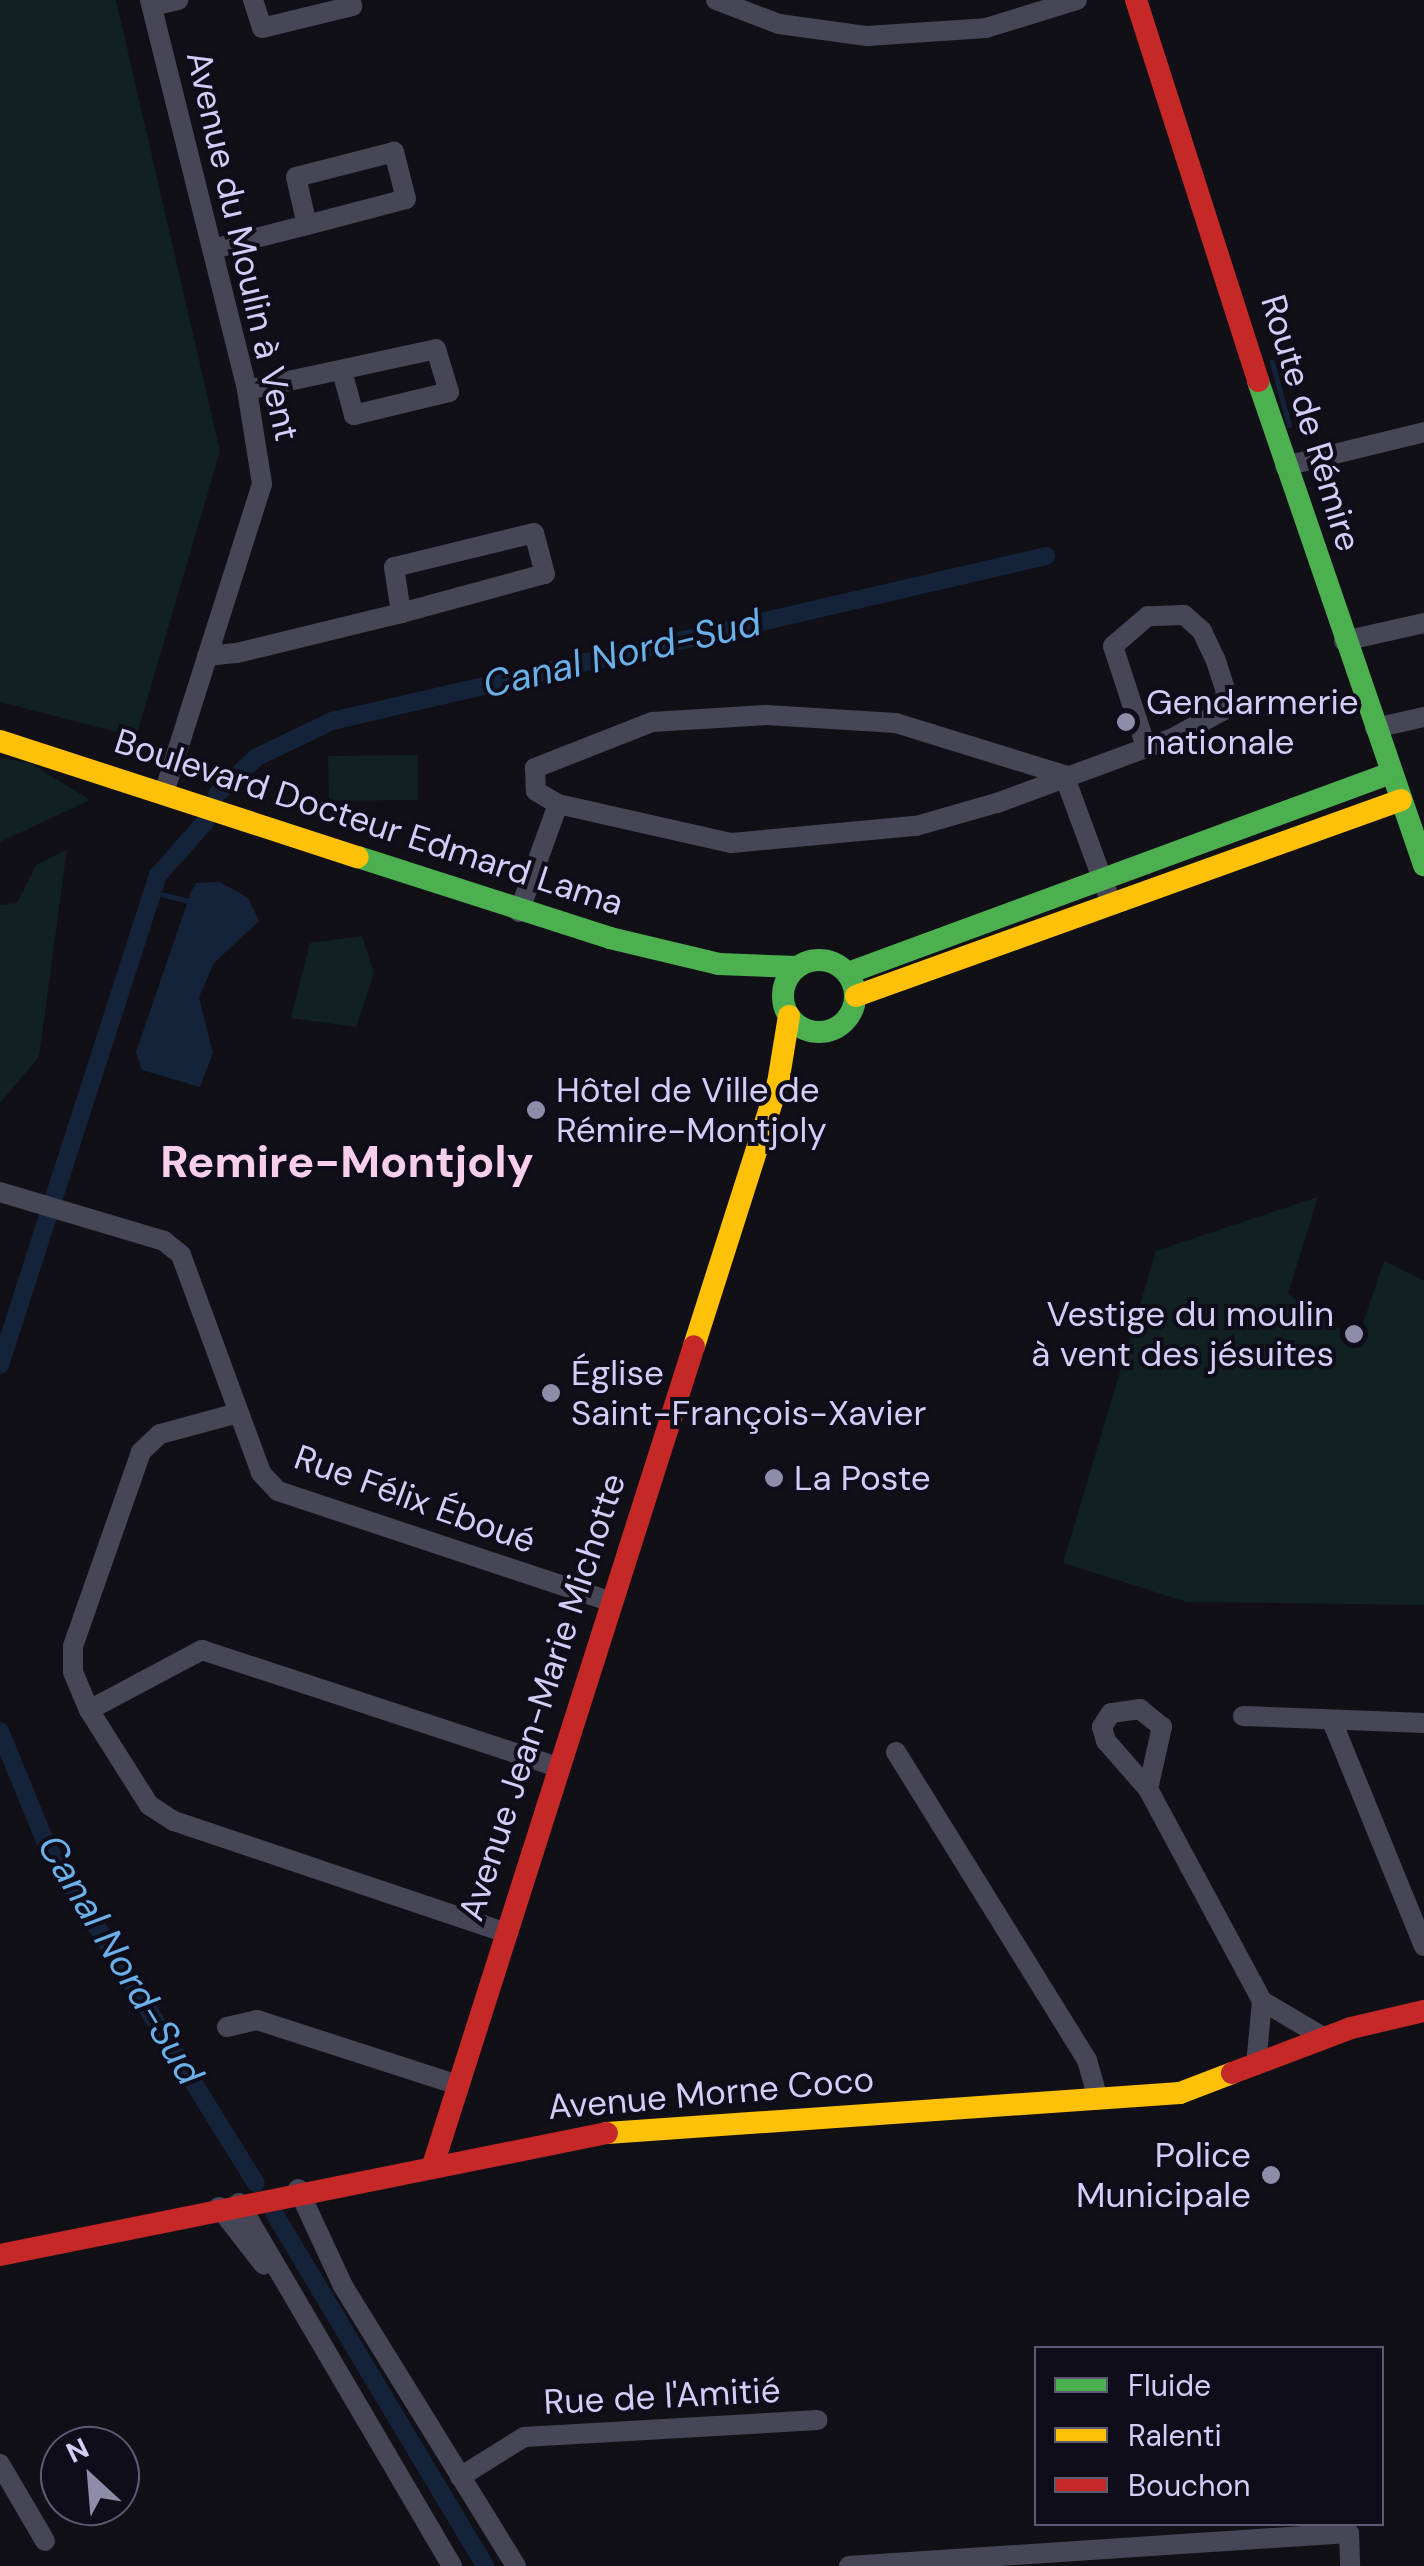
<!DOCTYPE html>
<html>
<head>
<meta charset="utf-8">
<style>
  body { margin:0 }
  #map { position:relative; width:1424px; height:2566px; overflow:hidden; background:#111017; font-family:"DM Sans",sans-serif }
  div>[style] { position:absolute }
  .green>* { inset:0; background:#112021 }
  .water>* { inset:0; background:#14233a }
  .stream>* { height:5px; margin:-2.5px; padding:0 2.5px; transform-origin:2.5px; border-radius:2.5px; background:#14233a }
  .canal>* { height:18px; margin:-9px; padding:0 9px; transform-origin:9px; border-radius:9px; background:#14233a }
  .street>* { height:20px; margin:-10px; padding:0 10px; transform-origin:10px; border-radius:10px; background:#474657 }
  .fast>* { height:22px; margin:-11px; padding:0 11px; transform-origin:11px; border-radius:11px; background:#4caf50 }
  .fast>.ring { margin:-11px; padding:0; box-sizing:content-box; background:none; border:22px solid #4caf50; border-radius:50% }
  .slow>* { height:22px; margin:-11px; padding:0 11px; transform-origin:11px; border-radius:11px; background:#ffc107 }
  .jam>* { height:22px; margin:-11px; padding:0 11px; transform-origin:11px; border-radius:11px; background:#c62828 }
  .dots>* { width:28px; height:28px; translate:-50% -50%; box-sizing:border-box; border:5px solid #0f0d1a; border-radius:50% }
  span { translate:-50% -50%; white-space:nowrap; text-align:center; line-height:1.15; -webkit-text-stroke:8px #0f0d1a; paint-order:stroke }
  .street-label { font-size:35px; color:#d2cef8 }
  .poi-label { font-size:35px; color:#d2cef8 }
  .left { translate:0 -50%; text-align:left }
  .right { translate:-100% -50%; text-align:right }
  .water-label { font-size:38px; color:#6ab1ea; font-style:italic }
  .district-label { font-size:45px; color:#f8cfea; font-weight:700 }
  .legend { position:absolute; left:1034px; top:2346px; width:350px; height:180px; box-sizing:border-box; background:#0f0d1a; border:2px solid #5d5a73; margin:0; padding:12px 18px; list-style:none; font-size:30px; color:#d2cef8 }
  .legend li { display:flex; align-items:center; gap:20px; height:50px }
  .legend b { width:50px; border:2px solid #5d5a73 }
  .north { position:absolute; left:40px; top:2426px; width:100px; height:100px; box-sizing:border-box; background:#0f0d1a; border:2px solid #5d5a73; border-radius:50%; rotate:334deg; font-size:28px; font-weight:700; line-height:40px; text-align:center; color:#d2cef8 }
  .north::after { content:''; display:block; margin:auto; width:35px; height:45px; background:#8e8ca9; clip-path:polygon(50% 0,100% 100%,50% 72%,0 100%) }
</style>
</head>
<body>
<div id="map">
  <div class="green">
    <div style="clip-path:polygon(0 0,116px 0,220px 451px,136px 737px,0 702px)"></div>
    <div style="clip-path:polygon(418px 755px,418px 800px,329px 801px,328px 756px)"></div>
    <div style="clip-path:polygon(0 758px,30px 763px,90px 800px,0 842px)"></div>
    <div style="clip-path:polygon(67px 849px,39px 1057px,0 1103px,0 905px,17px 903px,36px 865px)"></div>
    <div style="clip-path:polygon(362px 936px,374px 973px,356px 1027px,291px 1018px,310px 943px)"></div>
    <div style="clip-path:polygon(1318px 1197px,1288px 1294px,1357px 1341px,1384px 1261px,1424px 1281px,1424px 1605px,1187px 1602px,1063px 1563px,1156px 1251px)"></div>
  </div>
  <div class="water">
    <div style="clip-path:polygon(220px 882px,248px 898px,259px 921px,214px 963px,199px 997px,213px 1053px,200px 1087px,142px 1070px,136px 1052px,191px 892px,196px 883px)"></div>
  </div>
  <div class="stream">
    <div style="left:1272px;top:362px;width:65px;rotate:74.9deg"></div>
    <div style="left:153px;top:892px;width:36px;rotate:14deg"></div>
  </div>
  <div class="canal">
    <div style="left:217px;top:794px;width:54px;rotate:-42.8deg"></div>
    <div style="left:257px;top:757px;width:83px;rotate:-25.6deg"></div>
    <div style="left:332px;top:721px;width:733px;rotate:-13.01deg"></div>
    <div style="left:0;top:1365px;width:515px;rotate:-72.13deg"></div>
    <div style="left:158px;top:875px;width:71px;rotate:-48.4deg"></div>
    <div style="left:0;top:1731px;width:126px;rotate:67.7deg"></div>
    <div style="left:48px;top:1848px;width:394px;rotate:58.2deg"></div>
    <div style="left:274px;top:2213px;width:411px;rotate:59.1deg"></div>
  </div>
  <div class="street">
    <div style="left:150px;top:0;width:402px;rotate:76deg"></div>
    <div style="left:247px;top:390px;width:95px;rotate:80.9deg"></div>
    <div style="left:262px;top:484px;width:324px;rotate:107.6deg"></div>
    <div style="left:253px;top:0;width:29px;rotate:72deg"></div>
    <div style="left:262px;top:28px;width:93px;rotate:-13.7deg"></div>
    <div style="left:352px;top:6px;width:6px;rotate:-108deg"></div>
    <div style="left:716px;top:0;width:67px;rotate:20.9deg"></div>
    <div style="left:779px;top:24px;width:89px;rotate:7.8deg"></div>
    <div style="left:867px;top:36px;width:119px;rotate:-3.8deg"></div>
    <div style="left:986px;top:28px;width:95px;rotate:-17.1deg"></div>
    <div style="left:152px;top:6px;width:27px;rotate:-13deg"></div>
    <div style="left:213px;top:249px;width:97px;rotate:-14.3deg"></div>
    <div style="left:307px;top:225px;width:102px;rotate:-14.7deg"></div>
    <div style="left:406px;top:199px;width:49px;rotate:-104.3deg"></div>
    <div style="left:394px;top:152px;width:101px;rotate:165.7deg"></div>
    <div style="left:296px;top:177px;width:49px;rotate:77.1deg"></div>
    <div style="left:247px;top:390px;width:193px;rotate:-12.2deg"></div>
    <div style="left:436px;top:349px;width:45px;rotate:73.2deg"></div>
    <div style="left:449px;top:392px;width:98px;rotate:166.4deg"></div>
    <div style="left:354px;top:415px;width:46px;rotate:-105.3deg"></div>
    <div style="left:1285px;top:466px;width:143px;rotate:-13.7deg"></div>
    <div style="left:1344px;top:641px;width:82px;rotate:-12.7deg"></div>
    <div style="left:207px;top:656px;width:30px;rotate:-6deg"></div>
    <div style="left:237px;top:653px;width:169px;rotate:-13.7deg"></div>
    <div style="left:401px;top:613px;width:149px;rotate:-15.2deg"></div>
    <div style="left:545px;top:574px;width:42px;rotate:-105deg"></div>
    <div style="left:534px;top:533px;width:144px;rotate:166.3deg"></div>
    <div style="left:394px;top:567px;width:47px;rotate:81.3deg"></div>
    <div style="left:1375px;top:728px;width:50px;rotate:-12.7deg"></div>
    <div style="left:1064px;top:775px;width:176px;rotate:-162.8deg"></div>
    <div style="left:896px;top:723px;width:130px;rotate:-176.5deg"></div>
    <div style="left:766px;top:715px;width:114px;rotate:176.5deg"></div>
    <div style="left:652px;top:722px;width:126px;rotate:158.5deg"></div>
    <div style="left:535px;top:768px;width:23px;rotate:88deg"></div>
    <div style="left:536px;top:791px;width:26px;rotate:31deg"></div>
    <div style="left:558px;top:804px;width:177px;rotate:12.7deg"></div>
    <div style="left:731px;top:843px;width:186px;rotate:-5.3deg"></div>
    <div style="left:916px;top:826px;width:84px;rotate:-15.9deg"></div>
    <div style="left:997px;top:803px;width:188px;rotate:-20.3deg"></div>
    <div style="left:1173px;top:738px;width:56px;rotate:-28.9deg"></div>
    <div style="left:1222px;top:711px;width:19px;rotate:-78deg"></div>
    <div style="left:1226px;top:692px;width:35px;rotate:-108deg"></div>
    <div style="left:1215px;top:659px;width:31px;rotate:-115deg"></div>
    <div style="left:1202px;top:631px;width:24px;rotate:-138deg"></div>
    <div style="left:1184px;top:615px;width:36px;rotate:178deg"></div>
    <div style="left:1148px;top:616px;width:46px;rotate:139.4deg"></div>
    <div style="left:1113px;top:646px;width:106px;rotate:71.9deg"></div>
    <div style="left:1064px;top:775px;width:125px;rotate:69.8deg"></div>
    <div style="left:519px;top:912px;width:115px;rotate:-70.1deg"></div>
    <div style="left:0;top:1192px;width:171px;rotate:16.6deg"></div>
    <div style="left:164px;top:1241px;width:22px;rotate:39deg"></div>
    <div style="left:181px;top:1255px;width:232px;rotate:69.8deg"></div>
    <div style="left:261px;top:1473px;width:25px;rotate:47deg"></div>
    <div style="left:278px;top:1491px;width:351px;rotate:18.4deg"></div>
    <div style="left:238px;top:1413px;width:81px;rotate:164.9deg"></div>
    <div style="left:160px;top:1434px;width:26px;rotate:137deg"></div>
    <div style="left:141px;top:1452px;width:206px;rotate:109.3deg"></div>
    <div style="left:73px;top:1646px;width:26px;rotate:90deg"></div>
    <div style="left:73px;top:1672px;width:41px;rotate:67.2deg"></div>
    <div style="left:89px;top:1710px;width:112px;rotate:57.7deg"></div>
    <div style="left:149px;top:1805px;width:30px;rotate:33deg"></div>
    <div style="left:174px;top:1821px;width:347px;rotate:18.6deg"></div>
    <div style="left:89px;top:1710px;width:128px;rotate:-28deg"></div>
    <div style="left:202px;top:1650px;width:375px;rotate:18.2deg"></div>
    <div style="left:1243px;top:1716px;width:181px;rotate:2.2deg"></div>
    <div style="left:1332px;top:1721px;width:243px;rotate:67.8deg"></div>
    <div style="left:896px;top:1752px;width:362px;rotate:58.2deg"></div>
    <div style="left:1087px;top:2060px;width:41px;rotate:74.2deg"></div>
    <div style="left:1148px;top:1789px;width:64px;rotate:-77.3deg"></div>
    <div style="left:1162px;top:1727px;width:28px;rotate:-141deg"></div>
    <div style="left:1140px;top:1709px;width:29px;rotate:172deg"></div>
    <div style="left:1111px;top:1713px;width:17px;rotate:123deg"></div>
    <div style="left:1102px;top:1727px;width:15px;rotate:74deg"></div>
    <div style="left:1106px;top:1741px;width:64px;rotate:48.8deg"></div>
    <div style="left:1148px;top:1789px;width:241px;rotate:61.7deg"></div>
    <div style="left:1262px;top:2001px;width:71px;rotate:30.5deg"></div>
    <div style="left:227px;top:2027px;width:31px;rotate:-13deg"></div>
    <div style="left:257px;top:2020px;width:208px;rotate:17.9deg"></div>
    <div style="left:1256px;top:2065px;width:64px;rotate:-84.6deg"></div>
    <div style="left:298px;top:2189px;width:107px;rotate:65.1deg"></div>
    <div style="left:343px;top:2286px;width:329px;rotate:58.3deg"></div>
    <div style="left:239px;top:2203px;width:421px;rotate:59.6deg"></div>
    <div style="left:219px;top:2207px;width:73px;rotate:52.2deg"></div>
    <div style="left:0;top:2464px;width:89px;rotate:59.7deg"></div>
    <div style="left:460px;top:2477px;width:75px;rotate:-32deg"></div>
    <div style="left:524px;top:2437px;width:294px;rotate:-3.3deg"></div>
    <div style="left:849px;top:2566px;width:501px;rotate:-3.78deg"></div>
    <div style="left:1349px;top:2533px;width:33px;rotate:88deg"></div>
  </div>
  <div class="fast">
    <div style="left:1258px;top:381px;width:512px;rotate:71.07deg"></div>
    <div style="left:358px;top:857px;width:265px;rotate:17.8deg"></div>
    <div style="left:610px;top:938px;width:112px;rotate:13.4deg"></div>
    <div style="left:719px;top:964px;width:78px;rotate:2.2deg"></div>
    <div class="ring" style="left:783px;top:960px;width:50px;height:50px"></div>
    <div style="left:848px;top:973px;width:579px;rotate:-20.22deg"></div>
  </div>
  <div class="slow">
    <div style="left:0;top:741px;width:376px;rotate:18deg"></div>
    <div style="left:856px;top:996px;width:579px;rotate:-19.78deg"></div>
    <div style="left:694px;top:1346px;width:276px;rotate:-72.3deg"></div>
    <div style="left:778px;top:1083px;width:68px;rotate:-80.7deg"></div>
    <div style="left:607px;top:2133px;width:574px;rotate:-3.99deg"></div>
    <div style="left:1180px;top:2093px;width:56px;rotate:-21deg"></div>
  </div>
  <div class="jam">
    <div style="left:1136px;top:0;width:400px;rotate:72.2deg"></div>
    <div style="left:1232px;top:2073px;width:127px;rotate:-20.7deg"></div>
    <div style="left:1351px;top:2028px;width:75px;rotate:-13.1deg"></div>
    <div style="left:434px;top:2162px;width:856px;rotate:-72.33deg"></div>
    <div style="left:0;top:2255px;width:619px;rotate:-11.36deg"></div>
  </div>
  <div class="dots">
    <div style="left:1126px;top:722px;background:#8e8ca9"></div>
    <div style="left:536px;top:1110px;background:#8e8ca9"></div>
    <div style="left:1354px;top:1334px;background:#8e8ca9"></div>
    <div style="left:551px;top:1393px;background:#8e8ca9"></div>
    <div style="left:774px;top:1478px;background:#8e8ca9"></div>
    <div style="left:1271px;top:2175px;background:#8e8ca9"></div>
  </div>
  <div class="street-label">
    <span style="left:243px;top:246px;rotate:77deg">Avenue du Moulin à Vent</span>
    <span style="left:1311px;top:423px;rotate:73deg">Route de Rémire</span>
    <span style="left:369px;top:822px;rotate:18deg">Boulevard Docteur Edmard Lama</span>
    <span style="left:415px;top:1499px;rotate:20deg">Rue Félix Éboué</span>
    <span style="left:542px;top:1697px;rotate:-72deg">Avenue Jean-Marie Michotte</span>
    <span style="left:711px;top:2093px;rotate:-5deg">Avenue Morne Coco</span>
    <span style="left:662px;top:2396px;rotate:-3deg">Rue de l'Amitié</span>
  </div>
  <div class="poi-label">
    <span class="left" style="left:1146px;top:722px">Gendarmerie<br>nationale</span>
    <span class="left" style="left:556px;top:1110px">Hôtel de Ville de<br>Rémire-Montjoly</span>
    <span class="right" style="left:1334px;top:1334px">Vestige du moulin<br>à vent des jésuites</span>
    <span class="left" style="left:571px;top:1393px">Église<br>Saint-François-Xavier</span>
    <span class="left" style="left:794px;top:1478px">La Poste</span>
    <span class="right" style="left:1251px;top:2175px">Police<br>Municipale</span>
  </div>
  <div class="water-label">
    <span style="left:622px;top:654px;rotate:-13deg">Canal Nord-Sud</span>
    <span style="left:120px;top:1960px;rotate:59deg">Canal Nord-Sud</span>
  </div>
  <div class="district-label">
    <span style="left:347px;top:1162px">Remire-Montjoly</span>
  </div>
  <ul class="legend">
  <li><b style="height:12px;background:#4caf50"></b>Fluide</li>
  <li><b style="height:12px;background:#ffc107"></b>Ralenti</li>
  <li><b style="height:12px;background:#c62828"></b>Bouchon</li>
  </ul>
  <div class="north">N</div>
</div>
</body>
</html>
